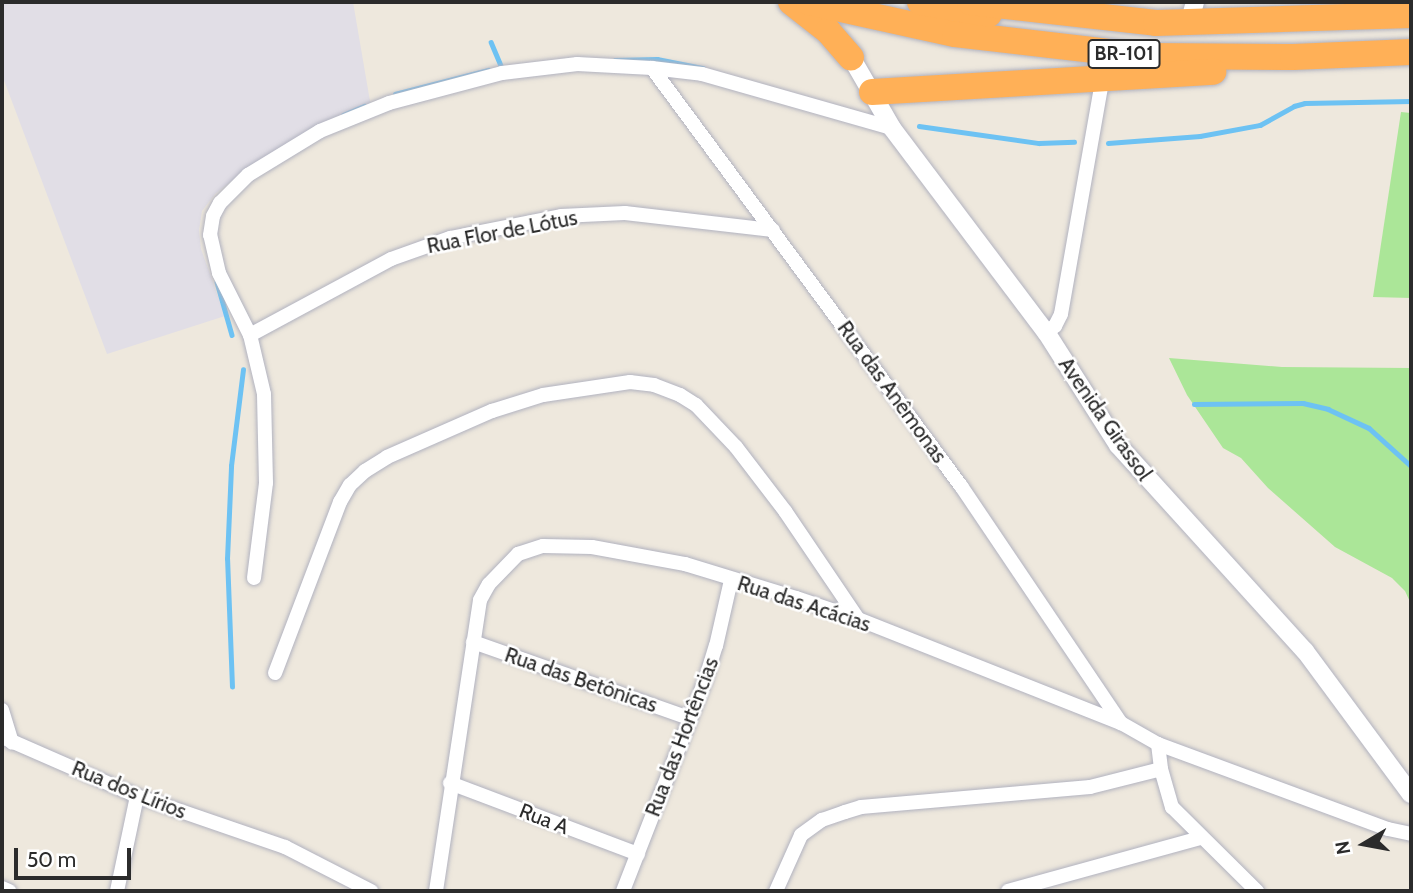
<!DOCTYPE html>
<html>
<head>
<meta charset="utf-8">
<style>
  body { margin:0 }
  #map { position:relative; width:1413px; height:893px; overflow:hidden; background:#eee8dd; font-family:Cabin,sans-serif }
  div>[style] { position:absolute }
  .industrial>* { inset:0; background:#e1dee6 }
  .green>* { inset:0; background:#abe698 }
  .stream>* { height:4.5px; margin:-2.25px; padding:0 2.25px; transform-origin:2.25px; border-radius:2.25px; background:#6dc2f3 }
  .roads { filter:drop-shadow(0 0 2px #b1b2bf) drop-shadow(0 0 2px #b1b2bf) }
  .minor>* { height:14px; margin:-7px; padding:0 7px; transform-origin:7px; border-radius:7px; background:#fff }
  .tertiary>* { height:18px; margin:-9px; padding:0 9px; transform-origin:9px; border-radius:9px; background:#fff }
  .motorway>* { height:26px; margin:-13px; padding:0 13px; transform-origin:13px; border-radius:13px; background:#ffb057 }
  span { translate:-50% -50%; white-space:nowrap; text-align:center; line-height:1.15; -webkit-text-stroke:5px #fff; paint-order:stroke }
  .shield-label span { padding:2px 5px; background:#fff; border:2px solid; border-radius:5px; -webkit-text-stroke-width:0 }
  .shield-label { font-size:19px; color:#2b2b2b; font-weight:700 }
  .street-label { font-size:21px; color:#2b2b2b }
  .frame { position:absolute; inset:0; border:4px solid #2b2b2b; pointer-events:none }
  .north { position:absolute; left:1329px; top:809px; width:70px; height:70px; -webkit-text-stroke:5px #fff; paint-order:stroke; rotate:260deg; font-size:19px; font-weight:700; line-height:28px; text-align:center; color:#2b2b2b }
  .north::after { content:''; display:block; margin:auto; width:24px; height:32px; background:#2b2b2b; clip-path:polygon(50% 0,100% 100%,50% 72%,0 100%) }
  .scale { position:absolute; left:14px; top:848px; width:117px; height:32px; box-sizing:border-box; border:4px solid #2b2b2b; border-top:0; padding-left:9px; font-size:21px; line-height:24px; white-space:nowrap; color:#2b2b2b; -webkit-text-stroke:5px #fff; paint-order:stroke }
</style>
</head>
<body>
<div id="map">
  <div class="industrial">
    <div style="clip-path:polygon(2px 2px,353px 2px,371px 107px,250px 166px,215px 194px,202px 211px,199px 230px,201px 249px,225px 316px,107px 354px,2px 75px)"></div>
  </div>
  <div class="green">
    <div style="clip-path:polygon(1401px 112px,1411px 113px,1411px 298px,1373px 297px)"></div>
    <div style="clip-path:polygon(1169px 358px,1282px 367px,1411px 368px,1411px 604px,1405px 591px,1392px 578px,1335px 547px,1268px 488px,1241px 458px,1223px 448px,1187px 395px)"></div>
  </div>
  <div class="stream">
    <div style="left:491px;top:42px;width:26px;rotate:67deg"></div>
    <div style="left:615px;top:60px;width:42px;rotate:-1.4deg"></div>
    <div style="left:657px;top:59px;width:47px;rotate:11.1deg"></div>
    <div style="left:395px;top:94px;width:96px;rotate:-14.5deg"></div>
    <div style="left:343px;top:115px;width:23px;rotate:-23deg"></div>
    <div style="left:919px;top:126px;width:121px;rotate:8.1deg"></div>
    <div style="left:1039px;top:143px;width:35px;rotate:-2deg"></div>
    <div style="left:1108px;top:143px;width:92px;rotate:-4.4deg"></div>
    <div style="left:1200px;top:136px;width:61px;rotate:-10.4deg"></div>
    <div style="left:1260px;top:125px;width:39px;rotate:-29deg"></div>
    <div style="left:1294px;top:106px;width:11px;rotate:-15deg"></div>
    <div style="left:1305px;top:103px;width:106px;rotate:-1.1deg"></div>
    <div style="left:217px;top:282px;width:55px;rotate:74.2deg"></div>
    <div style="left:1194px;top:404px;width:109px;rotate:-0.5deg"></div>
    <div style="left:1303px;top:403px;width:26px;rotate:13deg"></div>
    <div style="left:1328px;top:409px;width:45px;rotate:24.9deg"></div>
    <div style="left:1369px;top:428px;width:57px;rotate:42.1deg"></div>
    <div style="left:232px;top:687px;width:128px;rotate:-92.2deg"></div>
    <div style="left:227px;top:559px;width:93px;rotate:-87.5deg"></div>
    <div style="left:231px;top:466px;width:97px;rotate:-82.9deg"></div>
  </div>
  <div class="roads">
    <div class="minor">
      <div style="left:652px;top:68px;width:520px;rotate:53.53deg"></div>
      <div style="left:961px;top:486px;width:286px;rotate:56deg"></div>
      <div style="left:1046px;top:332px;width:11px;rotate:-34deg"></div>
      <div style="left:1055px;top:326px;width:13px;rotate:-63deg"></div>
      <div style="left:1061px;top:314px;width:237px;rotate:-80deg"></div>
      <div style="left:250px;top:335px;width:160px;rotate:-28.3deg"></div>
      <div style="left:391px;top:259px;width:63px;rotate:-19.6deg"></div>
      <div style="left:450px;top:238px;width:113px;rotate:-11.2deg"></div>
      <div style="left:561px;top:216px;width:64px;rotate:-2.7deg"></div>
      <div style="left:625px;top:213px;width:149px;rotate:6.6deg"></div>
      <div style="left:254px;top:578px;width:96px;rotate:-82.8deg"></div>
      <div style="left:266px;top:483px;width:89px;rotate:-91.3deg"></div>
      <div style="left:264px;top:394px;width:61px;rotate:-103.3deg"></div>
      <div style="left:250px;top:335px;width:69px;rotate:-116.6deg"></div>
      <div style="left:219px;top:273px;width:39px;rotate:-103deg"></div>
      <div style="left:210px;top:235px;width:19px;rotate:-81deg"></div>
      <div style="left:213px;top:216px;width:15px;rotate:-62deg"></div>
      <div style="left:220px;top:203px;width:40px;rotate:-45deg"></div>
      <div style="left:248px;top:175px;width:84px;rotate:-31.4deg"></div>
      <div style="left:320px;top:131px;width:74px;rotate:-22.1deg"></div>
      <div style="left:389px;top:103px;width:117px;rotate:-14.9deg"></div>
      <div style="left:502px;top:73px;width:76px;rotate:-6.8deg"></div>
      <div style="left:577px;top:64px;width:75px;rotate:3.1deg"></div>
      <div style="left:652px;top:68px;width:50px;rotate:6.8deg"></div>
      <div style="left:702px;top:74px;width:198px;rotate:15.9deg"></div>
      <div style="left:473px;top:642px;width:229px;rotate:19.4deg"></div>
      <div style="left:275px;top:673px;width:183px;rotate:-69.2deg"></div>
      <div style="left:340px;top:502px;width:20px;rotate:-60deg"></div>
      <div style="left:350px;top:485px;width:21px;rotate:-43deg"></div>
      <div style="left:365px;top:471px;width:26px;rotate:-32deg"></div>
      <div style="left:387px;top:457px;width:115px;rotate:-23.7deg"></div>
      <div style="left:492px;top:411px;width:53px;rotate:-17.4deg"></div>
      <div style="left:543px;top:395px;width:88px;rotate:-8.5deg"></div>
      <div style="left:630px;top:382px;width:24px;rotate:7deg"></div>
      <div style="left:654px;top:385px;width:28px;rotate:21deg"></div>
      <div style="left:680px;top:395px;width:19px;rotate:32deg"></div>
      <div style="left:696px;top:405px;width:58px;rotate:46.4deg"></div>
      <div style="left:736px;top:447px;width:81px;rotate:52.6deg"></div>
      <div style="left:785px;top:511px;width:130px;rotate:55.9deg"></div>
      <div style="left:2px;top:710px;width:34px;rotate:73deg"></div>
      <div style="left:2px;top:737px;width:147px;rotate:23.6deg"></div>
      <div style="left:137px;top:796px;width:157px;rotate:19deg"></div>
      <div style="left:285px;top:847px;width:97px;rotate:27.1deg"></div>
      <div style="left:1158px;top:744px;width:25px;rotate:83deg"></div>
      <div style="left:1161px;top:769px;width:40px;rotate:74deg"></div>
      <div style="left:1172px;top:807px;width:120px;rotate:44.7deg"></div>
      <div style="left:450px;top:783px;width:201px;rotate:20.7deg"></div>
      <div style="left:2px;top:888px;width:8px;rotate:23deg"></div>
      <div style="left:117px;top:891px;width:97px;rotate:-78.1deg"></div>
      <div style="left:436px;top:891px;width:294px;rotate:-81.4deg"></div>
      <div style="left:480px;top:600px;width:18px;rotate:-61deg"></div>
      <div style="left:489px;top:584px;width:42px;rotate:-46deg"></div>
      <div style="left:518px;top:554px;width:26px;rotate:-18deg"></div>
      <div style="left:543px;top:546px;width:49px;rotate:1.2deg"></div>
      <div style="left:592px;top:547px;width:95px;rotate:10.4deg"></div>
      <div style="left:685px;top:564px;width:116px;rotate:17deg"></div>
      <div style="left:796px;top:598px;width:65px;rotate:18.7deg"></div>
      <div style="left:858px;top:619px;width:283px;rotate:21.6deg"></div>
      <div style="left:1121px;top:723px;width:43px;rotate:29.6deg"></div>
      <div style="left:1158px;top:744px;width:245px;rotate:20.3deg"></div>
      <div style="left:1388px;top:829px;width:24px;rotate:12deg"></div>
      <div style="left:623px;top:891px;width:225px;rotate:-68.7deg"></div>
      <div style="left:705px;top:681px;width:37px;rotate:-73deg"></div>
      <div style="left:716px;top:646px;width:68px;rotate:-77.2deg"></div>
      <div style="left:776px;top:891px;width:61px;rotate:-65.9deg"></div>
      <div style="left:801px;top:835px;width:26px;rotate:-36deg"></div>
      <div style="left:822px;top:820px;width:24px;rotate:-19deg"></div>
      <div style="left:845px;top:812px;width:17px;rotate:-17deg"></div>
      <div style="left:861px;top:807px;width:230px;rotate:-5deg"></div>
      <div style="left:1090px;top:787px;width:73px;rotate:-14.2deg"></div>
      <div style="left:1008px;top:891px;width:199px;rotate:-15.4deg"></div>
    </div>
    <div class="tertiary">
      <div style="left:1189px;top:23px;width:22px;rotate:-74deg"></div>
      <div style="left:851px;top:57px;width:82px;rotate:60deg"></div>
      <div style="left:892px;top:128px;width:256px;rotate:53deg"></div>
      <div style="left:1046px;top:332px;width:134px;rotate:57.5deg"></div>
      <div style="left:1118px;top:445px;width:278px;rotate:47.8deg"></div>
      <div style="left:1305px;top:651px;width:178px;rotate:53.5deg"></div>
    </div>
    <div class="motorway">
      <div style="left:791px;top:2px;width:47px;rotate:38.1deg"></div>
      <div style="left:828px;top:31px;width:35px;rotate:49deg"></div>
      <div style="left:809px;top:2px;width:149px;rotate:12.4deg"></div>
      <div style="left:955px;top:34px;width:192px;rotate:6.6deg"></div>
      <div style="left:1146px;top:56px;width:147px;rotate:0.4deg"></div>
      <div style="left:1293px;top:57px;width:118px;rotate:-2.4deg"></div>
      <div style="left:920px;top:2px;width:70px;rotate:9.9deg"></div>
      <div style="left:970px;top:2px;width:187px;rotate:6.4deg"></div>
      <div style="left:1156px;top:23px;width:255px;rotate:-1.8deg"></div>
      <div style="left:872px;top:92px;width:342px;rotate:-3.4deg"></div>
    </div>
  </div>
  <div class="shield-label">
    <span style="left:1124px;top:54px">BR-101</span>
  </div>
  <div class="street-label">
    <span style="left:502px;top:232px;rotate:-11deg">Rua Flor de Lótus</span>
    <span style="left:892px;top:392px;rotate:54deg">Rua das Anêmonas</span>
    <span style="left:1105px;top:419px;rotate:55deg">Avenida Girassol</span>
    <span style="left:804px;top:604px;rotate:18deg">Rua das Acácias</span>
    <span style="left:581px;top:680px;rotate:19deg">Rua das Betônicas</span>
    <span style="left:682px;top:737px;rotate:-69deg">Rua das Hortências</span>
    <span style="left:129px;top:790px;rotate:22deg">Rua dos Lírios</span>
    <span style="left:544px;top:819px;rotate:21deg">Rua A</span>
  </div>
  <div class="frame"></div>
  <div class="north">N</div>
  <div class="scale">50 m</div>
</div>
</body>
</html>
